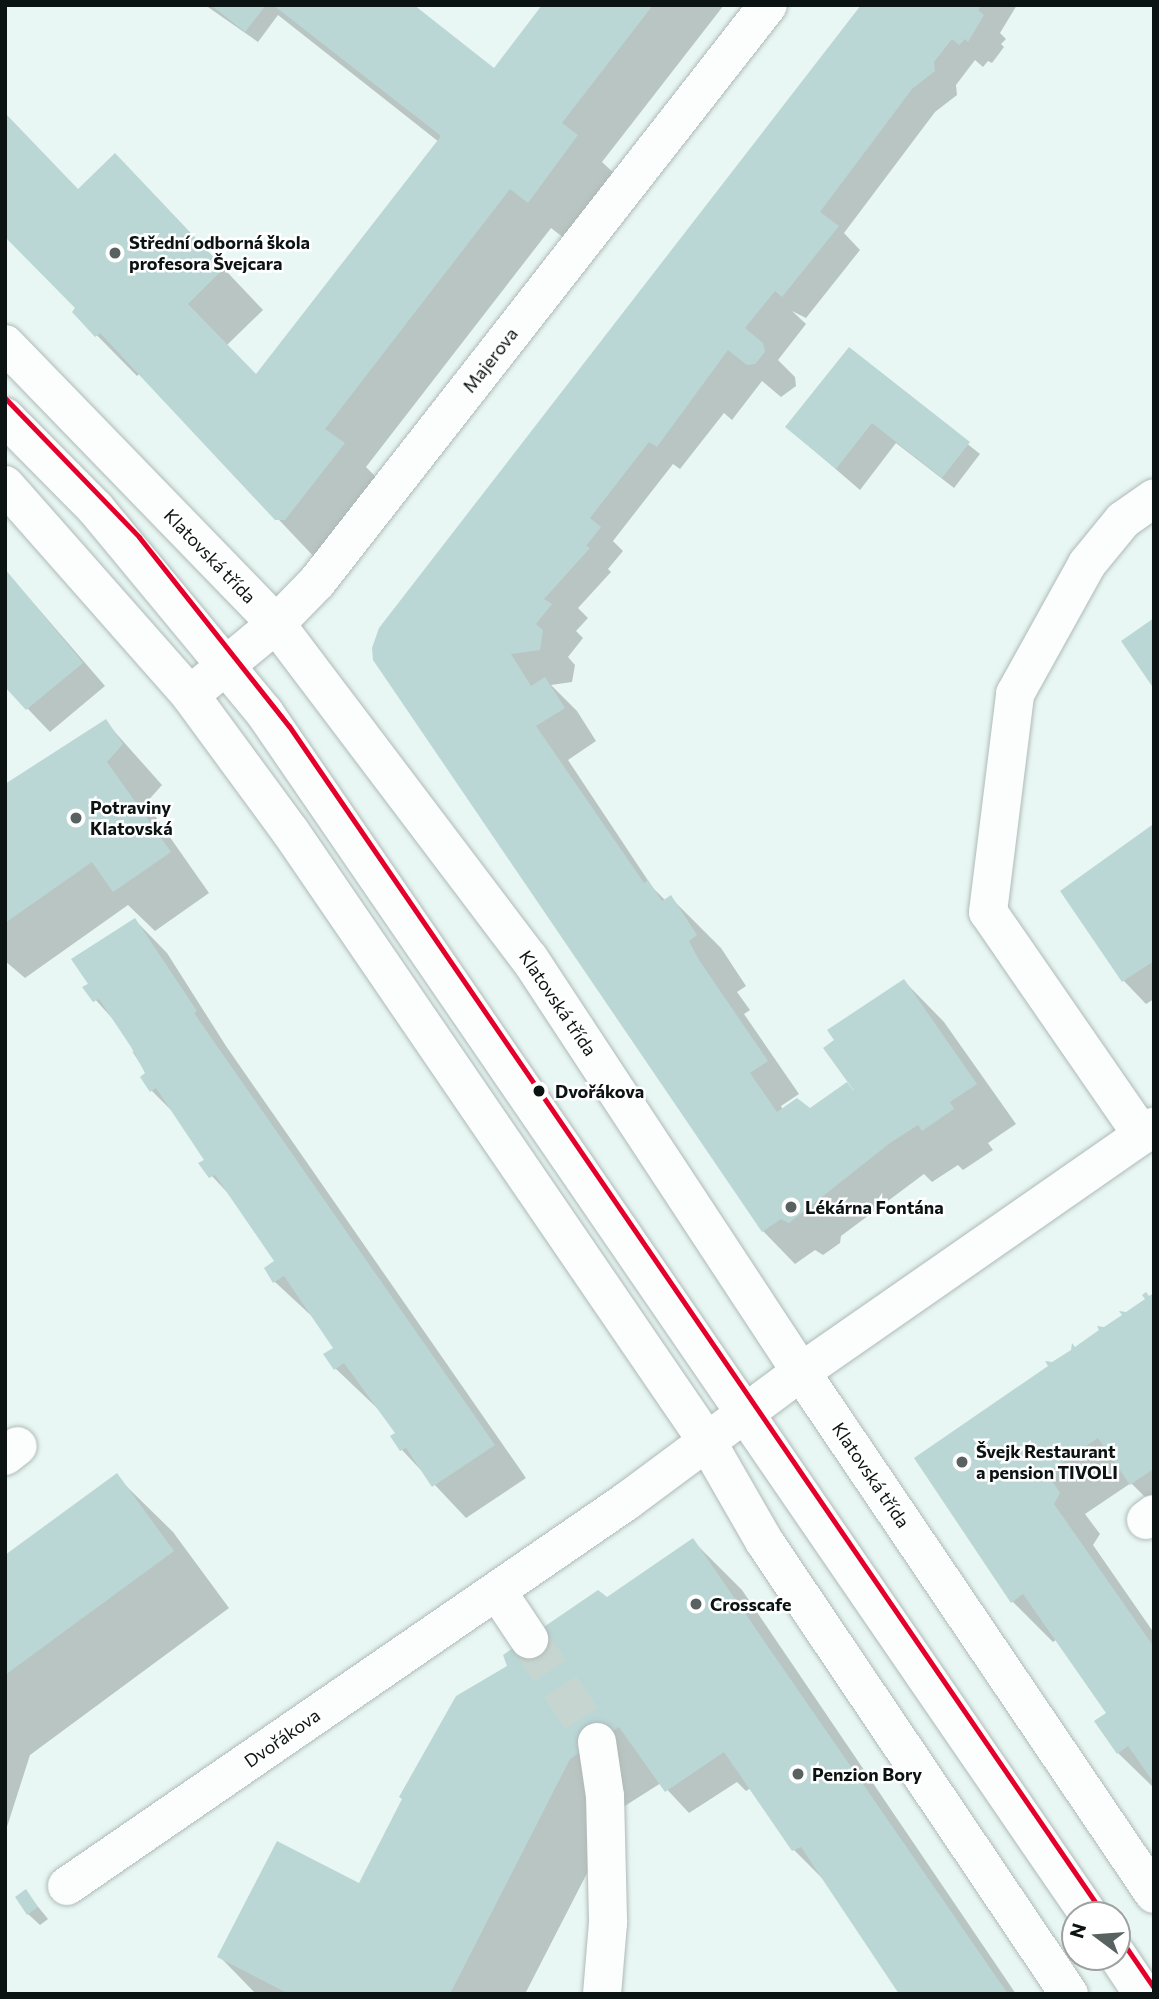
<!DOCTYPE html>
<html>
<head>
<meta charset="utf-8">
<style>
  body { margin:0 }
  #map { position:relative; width:1159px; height:1999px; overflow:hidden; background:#e8f7f3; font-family:Commissioner,sans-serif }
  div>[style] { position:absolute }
  .shadow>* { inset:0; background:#0003 }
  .building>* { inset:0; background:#bad7d6 }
  .minor-tunnel>* { height:38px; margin-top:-19px; transform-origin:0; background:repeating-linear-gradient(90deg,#c7d5d1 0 38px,transparent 0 57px) }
  .roads { filter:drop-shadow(0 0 2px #afbab8) drop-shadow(0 0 2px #afbab8) }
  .minor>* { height:38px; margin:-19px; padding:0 19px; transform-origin:19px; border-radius:19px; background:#fcfefd }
  .major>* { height:38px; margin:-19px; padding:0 19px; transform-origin:19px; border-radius:19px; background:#fcfefd }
  .tram-1>* { height:5px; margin:-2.5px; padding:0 2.5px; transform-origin:2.5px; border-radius:2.5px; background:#e4002b }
  .dots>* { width:19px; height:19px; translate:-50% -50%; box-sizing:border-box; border:4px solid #fff; border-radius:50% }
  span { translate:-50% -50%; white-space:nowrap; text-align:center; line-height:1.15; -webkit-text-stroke:5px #fff; paint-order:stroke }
  .poi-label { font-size:18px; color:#0b1412; font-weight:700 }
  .left { translate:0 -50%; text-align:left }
  .street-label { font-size:18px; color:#0b1412 }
  .stop-label { font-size:18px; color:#0b1412; font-weight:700 }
  .frame { position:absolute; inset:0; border:7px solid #0b1412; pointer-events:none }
  .north { position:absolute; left:1061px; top:1901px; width:70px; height:70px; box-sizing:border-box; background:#fff; border:2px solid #9da1a0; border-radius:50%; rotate:286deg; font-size:19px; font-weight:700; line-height:28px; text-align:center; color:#0b1412 }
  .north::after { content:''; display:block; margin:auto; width:24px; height:32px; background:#586361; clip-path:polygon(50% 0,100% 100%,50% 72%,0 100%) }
</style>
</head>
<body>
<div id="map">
  <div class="shadow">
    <div style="clip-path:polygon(205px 5px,410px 5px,494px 71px,544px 5px,724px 5px,602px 162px,617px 176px,569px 242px,551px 228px,366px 467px,384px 485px,317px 560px,140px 373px,137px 376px,74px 312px,78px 308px,79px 190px,155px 196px,263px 310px,227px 345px,256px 376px,439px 142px,278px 15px,258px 42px)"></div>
    <div style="clip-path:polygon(864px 5px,1017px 5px,1000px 33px,1006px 39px,1001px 44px,1004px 47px,992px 63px,988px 61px,983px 67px,975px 60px,956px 85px,957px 95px,935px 112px,844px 233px,860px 250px,806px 318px,792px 311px,806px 324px,778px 360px,795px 377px,796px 386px,781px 397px,762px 381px,732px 420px,724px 413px,680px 469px,673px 464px,613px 541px,623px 551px,608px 569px,611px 572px,578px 608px,588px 618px,576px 631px,583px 638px,568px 657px,575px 665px,572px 682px,551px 685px,577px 711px,596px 741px,568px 760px,653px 888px,666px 901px,671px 898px,721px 948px,746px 986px,737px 992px,750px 1010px,744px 1014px,799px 1094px,781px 1106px,783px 1110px,810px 1110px,855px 1090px,904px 981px,944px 1022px,1016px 1124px,988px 1143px,993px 1150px,963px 1170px,958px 1165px,932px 1182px,924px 1174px,841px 1236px,840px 1243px,823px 1255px,815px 1250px,795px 1264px,763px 1231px,375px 660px)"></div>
    <div style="clip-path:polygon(849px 349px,980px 454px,954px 488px,896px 443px,860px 490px,787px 427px)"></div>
    <div style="clip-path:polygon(5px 570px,105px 686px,50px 732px,5px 685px)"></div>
    <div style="clip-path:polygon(105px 721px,162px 785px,146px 803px,209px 893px,155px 931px,128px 905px,25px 978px,5px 961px,5px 788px)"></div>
    <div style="clip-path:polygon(1152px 827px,1154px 999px,1146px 1004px,1124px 981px,1063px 891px)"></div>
    <div style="clip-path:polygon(135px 920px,167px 953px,226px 1046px,526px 1478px,466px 1518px,402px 1450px,392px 1437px,398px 1433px,377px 1408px,335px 1368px,336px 1348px,317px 1321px,275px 1282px,266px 1268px,276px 1261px,236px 1202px,201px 1164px,206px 1160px,176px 1115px,152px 1091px,147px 1074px,132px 1051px,139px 1056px,120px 1027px,85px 988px)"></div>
    <div style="clip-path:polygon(1154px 1295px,1154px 1506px,1131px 1483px,1085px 1514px,1100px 1534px,1093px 1545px,1154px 1633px,1154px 1788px,1118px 1753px,1108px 1713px,1057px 1639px,1053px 1642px,1013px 1602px,916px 1459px)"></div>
    <div style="clip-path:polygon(116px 1476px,173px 1532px,229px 1608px,30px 1755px,5px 1833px,5px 1558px)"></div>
    <div style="clip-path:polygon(692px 1540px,742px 1590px,1016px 1994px,901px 1994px,826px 1882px,794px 1850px,751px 1788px,746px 1791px,737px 1782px,689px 1813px,661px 1783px,620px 1809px,525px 1994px,256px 1994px,220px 1957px,360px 1885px,509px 1667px)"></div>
    <div style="clip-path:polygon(26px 1892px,48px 1919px,40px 1925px,28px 1914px)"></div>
  </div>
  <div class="building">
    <div style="clip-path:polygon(211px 5px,266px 5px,245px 32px)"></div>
    <div style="clip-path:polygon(273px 5px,414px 5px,494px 68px,542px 5px,653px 5px,562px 123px,578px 135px,528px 203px,510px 189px,325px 429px,345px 443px,285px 520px,275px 520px,100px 333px,95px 337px,72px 312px,75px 308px,5px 237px,5px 113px,78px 189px,115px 153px,224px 268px,188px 304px,256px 374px,441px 136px)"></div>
    <div style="clip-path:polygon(861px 5px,982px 5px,978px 10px,984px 15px,968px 42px,965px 39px,959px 45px,952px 39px,934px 62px,935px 71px,912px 89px,820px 212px,839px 226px,782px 297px,775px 291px,745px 328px,763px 343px,765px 352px,755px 364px,747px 365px,728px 350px,657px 447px,649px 442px,590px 518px,601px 527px,586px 546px,590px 548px,544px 599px,552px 604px,536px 624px,543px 630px,540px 650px,511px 654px,531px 686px,545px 677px,565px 708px,536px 726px,644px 883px,648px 880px,662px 901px,671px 895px,697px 935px,689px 941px,699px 960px,768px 1061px,750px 1073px,777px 1112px,797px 1098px,810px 1108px,847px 1082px,865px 1106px,823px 1048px,834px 1040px,827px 1030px,904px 979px,977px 1084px,950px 1102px,954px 1109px,922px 1131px,918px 1125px,890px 1143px,789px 1223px,781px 1219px,762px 1232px,373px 660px,372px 648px,379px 628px)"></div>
    <div style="clip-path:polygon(849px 347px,970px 442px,942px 478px,872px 423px,836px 469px,785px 427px)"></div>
    <div style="clip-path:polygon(5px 569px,83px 663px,26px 710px,5px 687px)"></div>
    <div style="clip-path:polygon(1154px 618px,1154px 689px,1121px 641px)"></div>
    <div style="clip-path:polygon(106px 719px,123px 744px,107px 762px,171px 852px,113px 892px,92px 862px,5px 923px,5px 784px)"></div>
    <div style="clip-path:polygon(1152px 825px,1154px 961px,1122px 982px,1060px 891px)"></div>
    <div style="clip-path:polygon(135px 918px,197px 1011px,194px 1013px,495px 1445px,432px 1487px,406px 1448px,400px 1451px,390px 1436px,395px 1433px,344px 1363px,334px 1370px,323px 1354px,333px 1348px,284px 1276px,273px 1283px,264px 1268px,274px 1261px,215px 1175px,209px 1178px,198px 1163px,204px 1160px,156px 1088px,150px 1092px,140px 1077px,145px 1073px,131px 1047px,99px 999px,93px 1002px,82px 987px,88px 984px,71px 959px)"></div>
    <div style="clip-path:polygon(1146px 1292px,1149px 1296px,1154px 1293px,1154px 1473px,1152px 1470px,1130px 1485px,1098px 1438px,1047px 1473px,1060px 1493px,1054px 1504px,1154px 1647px,1154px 1783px,1128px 1746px,1117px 1754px,1094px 1721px,1106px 1713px,1023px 1594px,1011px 1603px,914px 1458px,1048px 1366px,1045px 1361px,1052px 1362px,1071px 1350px,1072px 1343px,1075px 1347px,1099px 1330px,1097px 1326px,1104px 1327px,1122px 1315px,1119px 1311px,1126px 1312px,1145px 1299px,1142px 1295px)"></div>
    <div style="clip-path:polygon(117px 1473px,174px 1551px,5px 1675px,5px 1555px)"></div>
    <div style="clip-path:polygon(693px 1538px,1008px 1994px,899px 1994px,801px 1847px,792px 1851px,724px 1752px,665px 1792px,619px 1727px,570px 1759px,450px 1994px,289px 1994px,217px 1957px,277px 1841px,359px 1883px,402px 1799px,399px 1797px,456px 1696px,507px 1666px,503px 1655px,598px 1590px,607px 1597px)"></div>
    <div style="clip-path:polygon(26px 1889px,38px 1907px,27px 1915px,15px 1897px)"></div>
  </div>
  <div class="minor-tunnel">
    <div style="left:529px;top:1639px;width:123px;rotate:56.6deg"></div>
  </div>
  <div class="roads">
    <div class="minor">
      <div style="left:5px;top:417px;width:129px;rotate:45.3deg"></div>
      <div style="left:96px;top:509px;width:264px;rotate:50.4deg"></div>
      <div style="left:264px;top:712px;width:1459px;rotate:55.56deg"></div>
      <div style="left:190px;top:695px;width:112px;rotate:-39.5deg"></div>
      <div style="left:276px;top:624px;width:59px;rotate:-45.7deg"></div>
      <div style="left:317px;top:582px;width:732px;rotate:-51.99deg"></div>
      <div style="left:1142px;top:1135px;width:271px;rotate:-124.6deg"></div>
      <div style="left:988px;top:912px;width:220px;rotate:-82.9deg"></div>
      <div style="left:1015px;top:694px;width:149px;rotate:-61deg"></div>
      <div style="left:1087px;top:564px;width:57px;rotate:-50.7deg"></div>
      <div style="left:1123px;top:520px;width:38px;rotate:-35deg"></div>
      <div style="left:5px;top:1456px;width:16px;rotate:-38deg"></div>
      <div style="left:1146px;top:1520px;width:10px;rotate:-37deg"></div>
      <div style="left:497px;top:1591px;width:58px;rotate:56.3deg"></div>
      <div style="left:597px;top:1742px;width:55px;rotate:81.6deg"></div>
      <div style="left:605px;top:1796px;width:127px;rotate:88.6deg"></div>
      <div style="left:608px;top:1923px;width:71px;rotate:94.8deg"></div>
      <div style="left:67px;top:1886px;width:680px;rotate:-34.51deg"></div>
      <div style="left:627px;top:1501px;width:217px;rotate:-36.6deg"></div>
      <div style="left:801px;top:1372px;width:430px;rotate:-34.8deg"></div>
      <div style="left:1117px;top:1955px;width:47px;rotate:56.3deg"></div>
    </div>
    <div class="major">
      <div style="left:5px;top:344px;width:390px;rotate:45.9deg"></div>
      <div style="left:276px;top:624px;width:419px;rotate:52.9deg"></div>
      <div style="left:529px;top:958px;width:495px;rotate:56.7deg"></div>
      <div style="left:801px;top:1372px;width:630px;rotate:55.93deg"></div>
      <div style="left:5px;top:485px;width:280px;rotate:48.6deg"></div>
      <div style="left:190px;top:695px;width:169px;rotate:53.7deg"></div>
      <div style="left:290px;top:831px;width:738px;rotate:55.66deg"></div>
      <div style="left:706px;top:1440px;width:116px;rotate:60.1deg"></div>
      <div style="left:764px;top:1541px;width:546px;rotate:56.05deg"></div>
    </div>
  </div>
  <div class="tram-1">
    <div style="left:5px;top:398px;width:193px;rotate:46deg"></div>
    <div style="left:139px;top:537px;width:241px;rotate:51.6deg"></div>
    <div style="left:289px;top:726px;width:1442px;rotate:55.57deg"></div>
    <div style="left:1117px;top:1934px;width:65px;rotate:55.6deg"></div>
  </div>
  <div class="dots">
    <div style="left:115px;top:253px;background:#586361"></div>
    <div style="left:76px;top:818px;background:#586361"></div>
    <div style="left:539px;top:1091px;background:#0b1412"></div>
    <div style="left:791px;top:1207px;background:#586361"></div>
    <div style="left:962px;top:1462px;background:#586361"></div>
    <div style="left:696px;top:1604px;background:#586361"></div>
    <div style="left:798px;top:1774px;background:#586361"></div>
  </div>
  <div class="poi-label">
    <span class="left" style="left:129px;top:253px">Střední odborná škola<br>profesora Švejcara</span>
    <span class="left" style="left:90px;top:818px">Potraviny<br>Klatovská</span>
    <span class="left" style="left:805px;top:1207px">Lékárna Fontána</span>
    <span class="left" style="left:976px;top:1462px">Švejk Restaurant<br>a pension TIVOLI</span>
    <span class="left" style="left:710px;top:1604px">Crosscafe</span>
    <span class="left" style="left:812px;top:1774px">Penzion Bory</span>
  </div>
  <div class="street-label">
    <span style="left:490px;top:360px;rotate:-52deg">Majerova</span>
    <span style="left:210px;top:556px;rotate:46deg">Klatovská třída</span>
    <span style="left:558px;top:1003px;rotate:56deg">Klatovská třída</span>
    <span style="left:871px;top:1475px;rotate:56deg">Klatovská třída</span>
    <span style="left:282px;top:1738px;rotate:-35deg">Dvořákova</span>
  </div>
  <div class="stop-label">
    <span class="left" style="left:555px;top:1091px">Dvořákova</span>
  </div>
  <div class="frame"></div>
  <div class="north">N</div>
</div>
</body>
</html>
